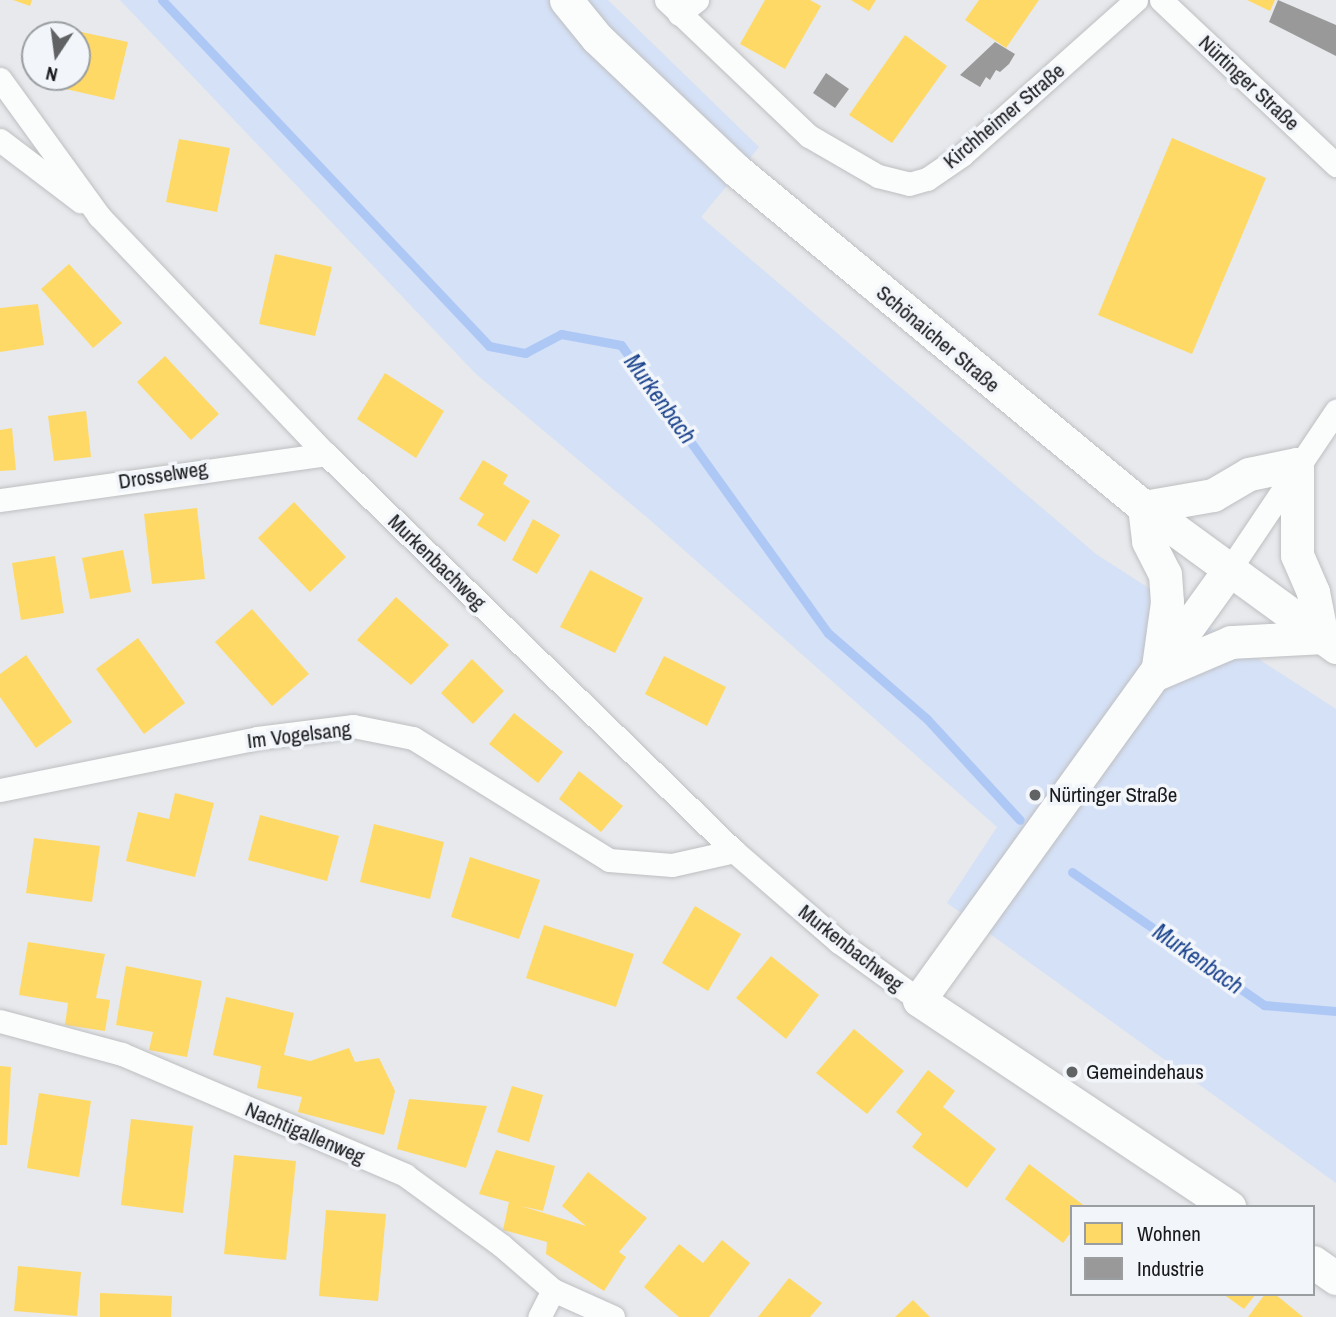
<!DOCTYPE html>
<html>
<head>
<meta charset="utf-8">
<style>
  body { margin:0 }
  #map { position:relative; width:1336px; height:1317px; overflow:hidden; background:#e7e9ec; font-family:"Archivo Narrow",sans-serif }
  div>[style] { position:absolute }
  .green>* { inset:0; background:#d5e1f6 }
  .homes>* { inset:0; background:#ffd966 }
  .industry>* { inset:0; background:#999 }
  .stream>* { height:9px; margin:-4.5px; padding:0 4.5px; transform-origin:4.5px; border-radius:4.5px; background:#aec8f6 }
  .roads { filter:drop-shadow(0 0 2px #bebfc1) drop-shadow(0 0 2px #bebfc1) }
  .street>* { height:23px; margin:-11.5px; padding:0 11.5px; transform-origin:11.5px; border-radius:11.5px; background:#fbfcfc }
  .secondary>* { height:33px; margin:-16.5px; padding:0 16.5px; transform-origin:16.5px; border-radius:16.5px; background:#fbfcfc }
  .dots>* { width:19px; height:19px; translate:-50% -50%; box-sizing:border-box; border:4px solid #f2f6fb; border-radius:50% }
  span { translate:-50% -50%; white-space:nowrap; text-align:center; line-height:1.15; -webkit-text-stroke:7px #f2f6fb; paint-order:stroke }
  .street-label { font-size:21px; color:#18191b }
  .poi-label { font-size:21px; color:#18191b }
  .left { translate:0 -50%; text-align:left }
  .water-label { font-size:23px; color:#1c448d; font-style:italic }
  .legend { position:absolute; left:1070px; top:1205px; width:245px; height:91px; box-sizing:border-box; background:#f2f6fb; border:2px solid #9b9ea1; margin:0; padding:9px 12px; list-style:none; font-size:21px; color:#18191b }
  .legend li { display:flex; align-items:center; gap:14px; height:35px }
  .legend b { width:35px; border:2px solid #9b9ea1 }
  .north { position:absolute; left:21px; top:21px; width:70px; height:70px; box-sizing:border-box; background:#f2f6fb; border:2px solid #9b9ea1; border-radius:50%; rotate:193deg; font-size:19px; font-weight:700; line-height:28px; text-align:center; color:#18191b }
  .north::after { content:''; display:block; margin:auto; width:24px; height:32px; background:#606264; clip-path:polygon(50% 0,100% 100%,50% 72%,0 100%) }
</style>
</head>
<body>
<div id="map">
  <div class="green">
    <div style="clip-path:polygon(120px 0,608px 0,759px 147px,701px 217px,1096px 554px,1336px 709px,1336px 1183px,947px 903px,997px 827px,650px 520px,476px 374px)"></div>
  </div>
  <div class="homes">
    <div style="clip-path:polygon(13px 0,32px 0,30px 6px)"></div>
    <div style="clip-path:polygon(765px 0,810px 0,821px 6px,785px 69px,740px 44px)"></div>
    <div style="clip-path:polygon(851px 0,876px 0,869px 11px)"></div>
    <div style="clip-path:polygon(979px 0,1039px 0,1006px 48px,965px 20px)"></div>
    <div style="clip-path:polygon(1247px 0,1275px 0,1270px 11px)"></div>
    <div style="clip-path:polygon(72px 30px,128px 42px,114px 100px,57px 87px,59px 77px,77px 77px,77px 35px,71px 35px)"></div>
    <div style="clip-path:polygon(905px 35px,947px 66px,892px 143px,849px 115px)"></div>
    <div style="clip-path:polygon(1172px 138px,1266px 178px,1192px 354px,1098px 315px)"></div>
    <div style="clip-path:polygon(179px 139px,230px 148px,217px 212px,166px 202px)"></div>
    <div style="clip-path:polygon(275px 254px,332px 267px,315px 336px,259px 324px)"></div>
    <div style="clip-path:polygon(69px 264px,122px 323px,93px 348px,41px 289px)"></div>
    <div style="clip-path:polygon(38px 304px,44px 345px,0 352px,0 308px)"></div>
    <div style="clip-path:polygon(165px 356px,219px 414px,191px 440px,137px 382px)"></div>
    <div style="clip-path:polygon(385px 373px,444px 411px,416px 458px,357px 419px)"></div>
    <div style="clip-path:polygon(86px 411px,91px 457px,54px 461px,48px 416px)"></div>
    <div style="clip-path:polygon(12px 428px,16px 470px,0 471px,0 430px)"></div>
    <div style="clip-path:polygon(483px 460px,508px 475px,503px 484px,530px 501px,505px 542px,477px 525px,484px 514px,459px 499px)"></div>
    <div style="clip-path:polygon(294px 502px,346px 557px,310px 592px,258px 538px)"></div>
    <div style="clip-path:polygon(197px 508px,205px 579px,152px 584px,144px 514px)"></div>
    <div style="clip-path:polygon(533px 519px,560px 535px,537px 574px,512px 560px)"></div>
    <div style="clip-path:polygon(123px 550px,131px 592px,90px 599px,82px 558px)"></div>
    <div style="clip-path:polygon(55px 556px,64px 613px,21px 620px,12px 563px)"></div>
    <div style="clip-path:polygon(590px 570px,643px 598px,615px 653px,560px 627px)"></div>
    <div style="clip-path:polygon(396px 597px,449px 645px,411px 685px,357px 640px)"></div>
    <div style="clip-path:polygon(252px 609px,309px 674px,272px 706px,215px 642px)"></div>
    <div style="clip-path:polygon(138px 638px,185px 703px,144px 734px,96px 669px)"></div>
    <div style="clip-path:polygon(26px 655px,72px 722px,36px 748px,0 697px,0 674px)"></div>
    <div style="clip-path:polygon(664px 656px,726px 687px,707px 726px,645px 694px)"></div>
    <div style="clip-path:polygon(472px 659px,504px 691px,473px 724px,441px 693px)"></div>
    <div style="clip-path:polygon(514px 713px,563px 752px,538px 783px,489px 744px)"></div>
    <div style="clip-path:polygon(579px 771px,623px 806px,601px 832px,559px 799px)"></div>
    <div style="clip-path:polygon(175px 793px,214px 803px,195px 877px,126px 861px,138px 812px,169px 819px)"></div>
    <div style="clip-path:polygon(260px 815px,339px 836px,327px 881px,248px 860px)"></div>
    <div style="clip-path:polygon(374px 824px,444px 842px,430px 899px,360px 882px)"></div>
    <div style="clip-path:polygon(34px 838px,100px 846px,92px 902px,26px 893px)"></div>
    <div style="clip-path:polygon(470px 857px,540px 880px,519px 939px,451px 917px)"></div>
    <div style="clip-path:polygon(695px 906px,741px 934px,708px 991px,662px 963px)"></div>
    <div style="clip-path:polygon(544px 925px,634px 954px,616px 1007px,526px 978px)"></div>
    <div style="clip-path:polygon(28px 942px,105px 954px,96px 998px,110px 1000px,105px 1031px,65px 1025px,68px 1003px,19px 995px)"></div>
    <div style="clip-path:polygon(771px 956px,819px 995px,786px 1039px,736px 998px)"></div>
    <div style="clip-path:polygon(126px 966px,202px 981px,187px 1057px,149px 1050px,153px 1032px,116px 1025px)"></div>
    <div style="clip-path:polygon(226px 997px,294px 1013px,284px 1055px,310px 1061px,349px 1048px,355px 1062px,379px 1058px,395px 1091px,384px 1135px,298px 1112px,302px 1097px,257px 1088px,261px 1066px,213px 1055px)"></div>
    <div style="clip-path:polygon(854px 1029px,904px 1071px,867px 1114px,816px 1073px)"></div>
    <div style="clip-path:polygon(0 1066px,11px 1067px,7px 1145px,0 1145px)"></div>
    <div style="clip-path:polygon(928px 1070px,955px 1091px,943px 1107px,996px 1149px,967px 1188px,912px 1147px,922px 1134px,896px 1112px)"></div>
    <div style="clip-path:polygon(512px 1086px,543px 1095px,529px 1142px,497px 1132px)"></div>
    <div style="clip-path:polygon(39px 1093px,91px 1101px,79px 1177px,27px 1168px)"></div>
    <div style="clip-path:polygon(409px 1099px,487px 1106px,466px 1168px,397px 1149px)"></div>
    <div style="clip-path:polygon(131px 1119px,193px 1126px,183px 1213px,121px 1205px)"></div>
    <div style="clip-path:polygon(496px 1150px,555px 1166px,543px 1211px,521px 1206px,586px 1226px,562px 1206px,588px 1172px,647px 1218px,619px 1252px,626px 1257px,604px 1291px,546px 1254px,547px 1242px,503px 1230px,509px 1202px,479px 1194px)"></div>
    <div style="clip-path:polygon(234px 1155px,296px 1161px,286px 1260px,224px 1254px)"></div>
    <div style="clip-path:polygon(1029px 1164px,1086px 1207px,1072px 1207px,1072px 1231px,1063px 1243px,1005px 1199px)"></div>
    <div style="clip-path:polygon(326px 1210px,386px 1214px,378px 1301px,319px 1296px)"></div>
    <div style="clip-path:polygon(722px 1240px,750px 1263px,709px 1317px,679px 1317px,644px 1287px,679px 1244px,703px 1263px)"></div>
    <div style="clip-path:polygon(18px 1266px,81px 1272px,77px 1316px,14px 1311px)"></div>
    <div style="clip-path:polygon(789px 1278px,822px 1303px,810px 1317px,758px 1317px)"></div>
    <div style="clip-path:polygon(100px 1293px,172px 1296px,171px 1317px,100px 1317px)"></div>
    <div style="clip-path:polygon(1223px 1294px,1256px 1294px,1244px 1309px)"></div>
    <div style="clip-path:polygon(1265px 1294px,1275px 1294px,1303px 1317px,1248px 1317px)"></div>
    <div style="clip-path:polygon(913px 1300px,930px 1317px,895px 1317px)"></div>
  </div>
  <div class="industry">
    <div style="clip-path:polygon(1278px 0,1336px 25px,1336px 56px,1269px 22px)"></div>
    <div style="clip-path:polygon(995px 42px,1015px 54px,1009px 64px,1000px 72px,996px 70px,990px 80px,986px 77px,980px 87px,960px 75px)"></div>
    <div style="clip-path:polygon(826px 73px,849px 89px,835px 108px,813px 93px)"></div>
  </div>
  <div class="stream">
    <div style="left:162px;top:0;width:476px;rotate:46.6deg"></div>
    <div style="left:489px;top:346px;width:37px;rotate:11deg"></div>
    <div style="left:525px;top:353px;width:41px;rotate:-27.8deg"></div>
    <div style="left:561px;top:334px;width:61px;rotate:10.4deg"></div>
    <div style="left:621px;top:345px;width:355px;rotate:54.3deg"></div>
    <div style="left:828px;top:633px;width:131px;rotate:41deg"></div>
    <div style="left:927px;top:719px;width:137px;rotate:47.4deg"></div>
    <div style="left:1072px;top:872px;width:234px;rotate:34.7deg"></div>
    <div style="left:1264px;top:1005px;width:72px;rotate:4.8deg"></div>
  </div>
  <div class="roads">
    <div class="street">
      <div style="left:666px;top:0;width:197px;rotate:43.6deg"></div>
      <div style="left:809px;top:136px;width:80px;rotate:30.1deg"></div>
      <div style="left:878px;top:176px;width:32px;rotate:14deg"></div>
      <div style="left:909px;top:184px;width:19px;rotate:-16deg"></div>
      <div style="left:927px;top:179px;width:42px;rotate:-34.4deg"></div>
      <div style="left:962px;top:155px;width:233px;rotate:-41.7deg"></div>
      <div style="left:1161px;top:0;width:241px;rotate:43.3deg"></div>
      <div style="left:679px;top:14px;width:23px;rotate:-38deg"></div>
      <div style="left:0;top:79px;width:169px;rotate:54.1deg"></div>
      <div style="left:99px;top:216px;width:329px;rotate:46.4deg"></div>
      <div style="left:326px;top:454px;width:569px;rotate:44.22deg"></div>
      <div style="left:734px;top:851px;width:139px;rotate:40.9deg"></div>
      <div style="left:839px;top:942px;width:99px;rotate:35.9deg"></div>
      <div style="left:0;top:140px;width:101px;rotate:37.3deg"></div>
      <div style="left:0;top:500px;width:329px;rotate:-8deg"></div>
      <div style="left:1229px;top:570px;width:192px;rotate:-56.1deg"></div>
      <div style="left:0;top:790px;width:262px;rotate:-11.4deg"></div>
      <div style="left:257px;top:738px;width:97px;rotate:-7.1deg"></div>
      <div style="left:353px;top:726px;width:61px;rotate:11.3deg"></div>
      <div style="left:413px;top:738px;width:231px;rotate:31.9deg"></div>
      <div style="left:609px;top:860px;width:63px;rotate:4.5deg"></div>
      <div style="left:672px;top:865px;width:64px;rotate:-12.7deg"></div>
      <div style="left:0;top:1021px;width:126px;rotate:15.1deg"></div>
      <div style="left:122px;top:1054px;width:308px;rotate:23.1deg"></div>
      <div style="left:405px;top:1175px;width:119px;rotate:36.1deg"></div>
      <div style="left:501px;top:1245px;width:69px;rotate:40.9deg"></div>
      <div style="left:553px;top:1290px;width:30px;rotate:117deg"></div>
      <div style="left:553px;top:1290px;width:66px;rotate:24.2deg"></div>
    </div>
    <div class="secondary">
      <div style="left:566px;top:0;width:49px;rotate:50.8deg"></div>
      <div style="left:597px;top:38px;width:192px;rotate:43.5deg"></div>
      <div style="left:736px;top:170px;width:529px;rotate:39.56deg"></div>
      <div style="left:1144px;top:507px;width:238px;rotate:36.1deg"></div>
      <div style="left:1144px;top:507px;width:70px;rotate:-9.9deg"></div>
      <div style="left:1213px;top:495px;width:42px;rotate:-30.3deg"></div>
      <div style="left:1249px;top:474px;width:49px;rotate:-11.8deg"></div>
      <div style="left:1297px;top:464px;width:91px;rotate:90deg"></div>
      <div style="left:1297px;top:555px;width:40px;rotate:66.6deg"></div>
      <div style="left:1313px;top:592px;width:46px;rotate:78.7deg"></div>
      <div style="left:1144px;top:507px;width:34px;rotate:83deg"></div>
      <div style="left:1148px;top:541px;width:37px;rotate:63deg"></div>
      <div style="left:1165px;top:574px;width:28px;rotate:86deg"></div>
      <div style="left:1167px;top:602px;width:66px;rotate:97.9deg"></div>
      <div style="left:1229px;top:570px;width:530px;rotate:125.79deg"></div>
      <div style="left:919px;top:1000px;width:373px;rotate:33.7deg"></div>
      <div style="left:1158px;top:673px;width:79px;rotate:-23deg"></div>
      <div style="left:1231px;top:642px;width:91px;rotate:-3.1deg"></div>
      <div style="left:1313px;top:1262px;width:28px;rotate:35deg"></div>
    </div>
  </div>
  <div class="dots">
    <div style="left:1035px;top:795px;background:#606264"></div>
    <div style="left:1072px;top:1072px;background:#606264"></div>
  </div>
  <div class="street-label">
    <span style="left:1249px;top:83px;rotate:43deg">Nürtinger Straße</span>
    <span style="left:1004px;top:116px;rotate:-40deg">Kirchheimer Straße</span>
    <span style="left:938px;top:339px;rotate:40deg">Schönaicher Straße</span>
    <span style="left:163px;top:475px;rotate:-9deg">Drosselweg</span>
    <span style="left:437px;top:562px;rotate:44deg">Murkenbachweg</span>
    <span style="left:299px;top:735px;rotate:-7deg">Im Vogelsang</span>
    <span style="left:851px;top:948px;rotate:38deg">Murkenbachweg</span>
    <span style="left:305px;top:1133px;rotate:23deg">Nachtigallenweg</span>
  </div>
  <div class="poi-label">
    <span class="left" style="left:1049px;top:795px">Nürtinger Straße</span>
    <span class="left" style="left:1086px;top:1072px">Gemeindehaus</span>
  </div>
  <div class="water-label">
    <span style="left:660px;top:399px;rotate:54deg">Murkenbach</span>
    <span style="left:1198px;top:959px;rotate:35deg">Murkenbach</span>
  </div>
  <ul class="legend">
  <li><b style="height:19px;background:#ffd966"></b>Wohnen</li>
  <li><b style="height:19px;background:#999"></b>Industrie</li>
  </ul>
  <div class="north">N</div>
</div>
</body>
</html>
